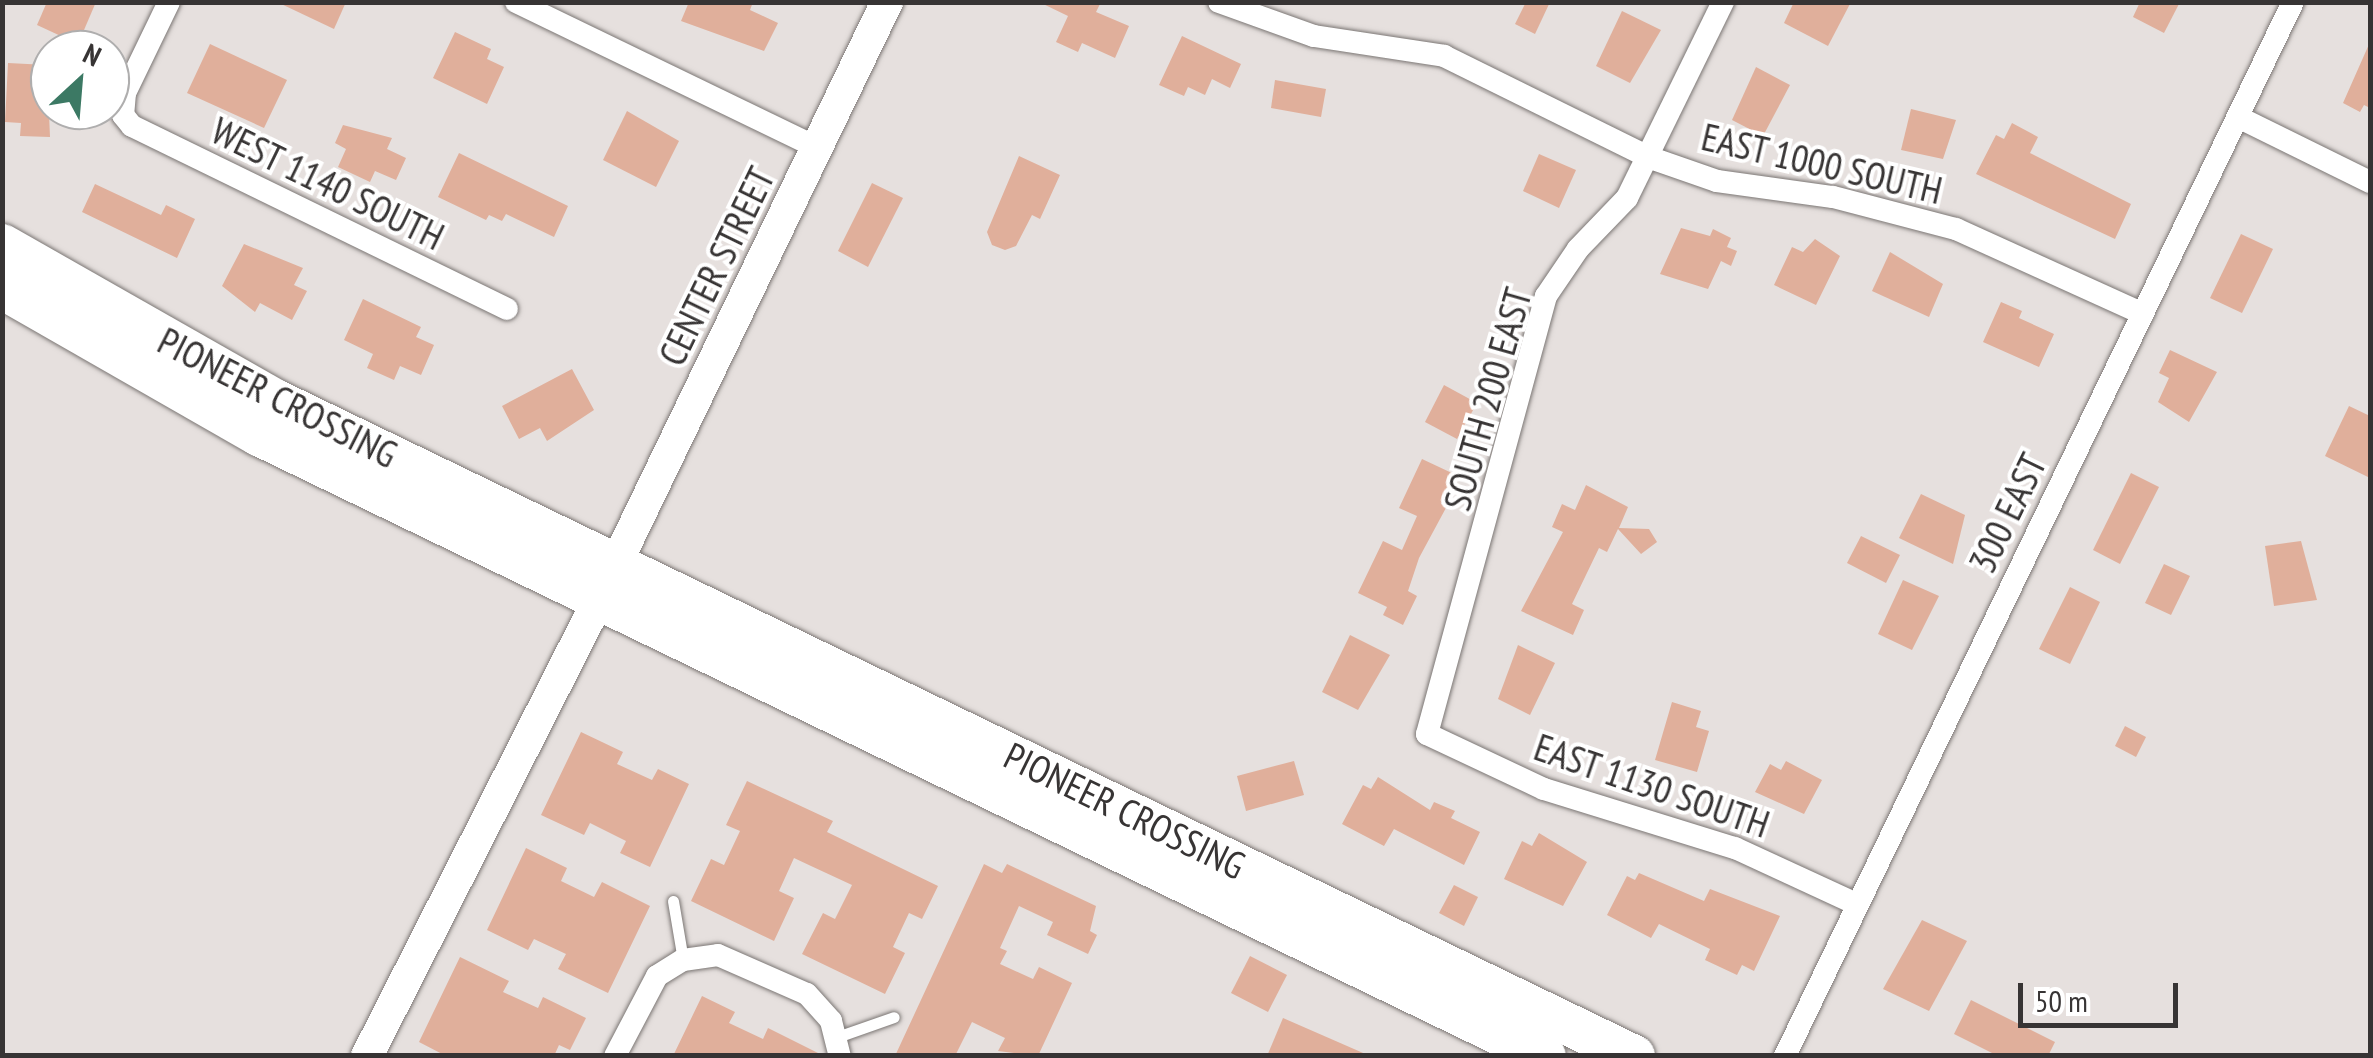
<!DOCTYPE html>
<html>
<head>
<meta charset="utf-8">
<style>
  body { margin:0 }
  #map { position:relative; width:2373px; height:1058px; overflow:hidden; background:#e6e0de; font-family:"PT Sans Narrow",sans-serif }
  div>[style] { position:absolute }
  .building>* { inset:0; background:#e0af9b }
  .roads { filter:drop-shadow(0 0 2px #7b7674) drop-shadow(0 0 2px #7b7674) }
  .lane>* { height:11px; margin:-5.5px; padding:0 5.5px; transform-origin:5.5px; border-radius:5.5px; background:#fff }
  .street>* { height:22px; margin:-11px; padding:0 11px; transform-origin:11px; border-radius:11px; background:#fff }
  .secondary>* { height:32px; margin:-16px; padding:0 16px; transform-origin:16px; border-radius:16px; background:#fff }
  .highway>* { height:42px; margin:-21px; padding:0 21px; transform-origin:21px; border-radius:21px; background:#fff }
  span { translate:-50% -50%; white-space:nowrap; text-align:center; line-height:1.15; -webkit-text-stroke:8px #fff; paint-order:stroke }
  .street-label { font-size:38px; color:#373434 }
  .frame { position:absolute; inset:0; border:5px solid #373434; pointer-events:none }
  .north { position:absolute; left:30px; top:30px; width:100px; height:100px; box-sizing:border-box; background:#fff; border:2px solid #afaeae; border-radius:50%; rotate:26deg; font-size:28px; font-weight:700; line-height:40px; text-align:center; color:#373434 }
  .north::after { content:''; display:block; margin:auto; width:35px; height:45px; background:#3c7964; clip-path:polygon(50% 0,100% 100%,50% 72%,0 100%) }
  .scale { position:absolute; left:2018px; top:983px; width:160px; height:45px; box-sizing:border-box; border:5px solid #373434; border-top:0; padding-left:12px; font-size:30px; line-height:35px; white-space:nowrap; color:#373434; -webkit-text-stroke:8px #fff; paint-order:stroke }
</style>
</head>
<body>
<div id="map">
  <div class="building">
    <div style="clip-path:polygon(47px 2px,96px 2px,78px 44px,37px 25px)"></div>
    <div style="clip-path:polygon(277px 2px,346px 2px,334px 29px)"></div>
    <div style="clip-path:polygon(689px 2px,753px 2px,750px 10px,778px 23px,764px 51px,681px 21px)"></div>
    <div style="clip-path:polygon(1039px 2px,1101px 2px,1096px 12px,1129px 26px,1115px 58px,1082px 43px,1078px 52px,1056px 42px,1068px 16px)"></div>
    <div style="clip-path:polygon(1526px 2px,1550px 2px,1535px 34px,1515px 24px)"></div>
    <div style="clip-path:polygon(1794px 2px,1851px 2px,1828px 46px,1784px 23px)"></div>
    <div style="clip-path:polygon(2140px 2px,2180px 2px,2164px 33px,2133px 17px)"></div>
    <div style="clip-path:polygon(1622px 11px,1661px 30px,1630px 83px,1596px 66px)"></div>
    <div style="clip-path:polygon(455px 32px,491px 49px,487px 59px,504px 67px,487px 104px,433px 78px)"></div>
    <div style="clip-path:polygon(1182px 36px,1241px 64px,1230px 88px,1212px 79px,1205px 95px,1188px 87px,1184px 96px,1159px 85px)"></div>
    <div style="clip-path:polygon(2370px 42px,2370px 108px,2364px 105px,2360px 112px,2343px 103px)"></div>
    <div style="clip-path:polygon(210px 44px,287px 80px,264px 128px,187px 93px)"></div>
    <div style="clip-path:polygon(8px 63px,47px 65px,50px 137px,20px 136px,21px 123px,5px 122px)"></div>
    <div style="clip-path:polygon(1756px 67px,1790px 85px,1763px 136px,1732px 120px)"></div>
    <div style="clip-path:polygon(1275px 80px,1326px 89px,1321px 117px,1271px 108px)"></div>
    <div style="clip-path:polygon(1911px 109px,1956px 120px,1943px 159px,1901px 150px)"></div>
    <div style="clip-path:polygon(627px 111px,679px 141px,656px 187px,603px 160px)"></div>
    <div style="clip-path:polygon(2012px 123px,2038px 137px,2030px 153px,2131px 204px,2115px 239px,1976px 174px,1996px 135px,2004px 139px)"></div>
    <div style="clip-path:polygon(343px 125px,392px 138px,387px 149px,406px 158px,396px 180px,375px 171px,370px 182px,338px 167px,346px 149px,335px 143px)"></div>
    <div style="clip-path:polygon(459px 153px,568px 206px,554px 237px,506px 214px,502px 221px,489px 215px,486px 220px,438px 197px)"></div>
    <div style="clip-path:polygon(1539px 154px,1576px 170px,1559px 208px,1523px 191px)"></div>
    <div style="clip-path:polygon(1019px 156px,1060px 175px,1040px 219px,1032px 215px,1016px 246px,1005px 250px,992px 245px,987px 232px)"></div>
    <div style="clip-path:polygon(872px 183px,903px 198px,868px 267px,838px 251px)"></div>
    <div style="clip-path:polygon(95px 184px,161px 215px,166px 205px,195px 219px,177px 258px,82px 212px)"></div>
    <div style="clip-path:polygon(1681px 228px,1710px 236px,1713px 229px,1731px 238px,1727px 247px,1737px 251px,1731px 266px,1721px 261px,1708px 289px,1660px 274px)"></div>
    <div style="clip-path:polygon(2241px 234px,2273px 249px,2242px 313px,2210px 298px)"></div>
    <div style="clip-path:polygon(1815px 239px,1840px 256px,1816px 305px,1774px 285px,1792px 247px,1803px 252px)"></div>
    <div style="clip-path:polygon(244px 244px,303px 268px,294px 285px,307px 291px,292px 320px,260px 303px,255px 312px,222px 286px)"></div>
    <div style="clip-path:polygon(1890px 252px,1943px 284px,1929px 317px,1872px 291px)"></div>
    <div style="clip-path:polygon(363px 299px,421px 327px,416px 337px,434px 345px,421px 375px,400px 366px,394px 380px,367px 368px,373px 354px,344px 340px)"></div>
    <div style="clip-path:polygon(2001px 302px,2022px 311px,2019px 318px,2054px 334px,2039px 367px,1983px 342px)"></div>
    <div style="clip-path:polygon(2170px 350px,2217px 372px,2189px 422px,2158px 402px,2169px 378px,2159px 373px)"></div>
    <div style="clip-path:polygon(572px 369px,594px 410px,547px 441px,540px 428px,519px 439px,502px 406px)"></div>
    <div style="clip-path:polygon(1444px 385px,1477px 403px,1457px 439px,1425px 422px)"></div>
    <div style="clip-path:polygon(2349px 406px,2370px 416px,2370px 478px,2325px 456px)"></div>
    <div style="clip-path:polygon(1422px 459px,1454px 474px,1441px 504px,1447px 506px,1419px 558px,1408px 591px,1417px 596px,1403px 625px,1383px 615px,1387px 607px,1358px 593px,1383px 541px,1402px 550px,1417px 516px,1399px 508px)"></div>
    <div style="clip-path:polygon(2131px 473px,2159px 487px,2120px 564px,2093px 550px)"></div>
    <div style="clip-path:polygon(1586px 485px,1628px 507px,1619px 528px,1649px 529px,1657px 542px,1641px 554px,1618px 529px,1607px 552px,1599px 548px,1572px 604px,1584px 610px,1573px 635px,1521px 611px,1563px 532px,1552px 527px,1562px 504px,1575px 510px)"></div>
    <div style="clip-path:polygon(1921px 494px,1965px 515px,1953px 564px,1899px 538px)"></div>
    <div style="clip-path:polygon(1861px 536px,1900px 555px,1886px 583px,1847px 563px)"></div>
    <div style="clip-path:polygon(2301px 541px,2317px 600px,2274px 606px,2265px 546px)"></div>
    <div style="clip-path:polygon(2164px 564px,2190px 576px,2171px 615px,2145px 603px)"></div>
    <div style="clip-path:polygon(1903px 580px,1939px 596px,1912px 650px,1878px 634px)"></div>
    <div style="clip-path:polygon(2070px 587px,2100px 602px,2070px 664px,2039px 649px)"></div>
    <div style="clip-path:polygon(1350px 635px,1390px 655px,1358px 710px,1322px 692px)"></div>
    <div style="clip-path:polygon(1518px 645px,1555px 663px,1530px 715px,1498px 699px)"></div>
    <div style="clip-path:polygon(1672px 702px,1701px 711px,1696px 727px,1709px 731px,1697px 772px,1655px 760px)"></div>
    <div style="clip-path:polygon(2125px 726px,2146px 737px,2136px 757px,2115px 746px)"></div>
    <div style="clip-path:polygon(581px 732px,623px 752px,617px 764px,652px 780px,658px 769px,689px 784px,650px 867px,620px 853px,626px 841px,590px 823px,584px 835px,541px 815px)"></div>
    <div style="clip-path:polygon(1294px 761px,1304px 795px,1246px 811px,1237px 776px)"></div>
    <div style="clip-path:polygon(1786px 761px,1822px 780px,1804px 814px,1755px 792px,1770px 764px,1781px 770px)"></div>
    <div style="clip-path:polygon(1378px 777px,1430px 810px,1434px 802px,1455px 811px,1451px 818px,1480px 832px,1464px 865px,1394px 829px,1384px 846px,1342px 824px,1363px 785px,1371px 789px)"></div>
    <div style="clip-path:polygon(747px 781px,833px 821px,827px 832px,938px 886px,922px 919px,909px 913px,893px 947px,905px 953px,885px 994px,802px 954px,823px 913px,835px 919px,852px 885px,811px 866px,794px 858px,779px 891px,794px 898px,774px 941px,691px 901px,711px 859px,724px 865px,740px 831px,726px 825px)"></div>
    <div style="clip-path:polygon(1539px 833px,1587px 862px,1563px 906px,1504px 879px,1522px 841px,1532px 846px)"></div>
    <div style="clip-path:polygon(526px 848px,567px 868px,561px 881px,594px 897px,602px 882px,650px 906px,608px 993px,558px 969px,566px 954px,534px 939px,528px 950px,487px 930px)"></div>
    <div style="clip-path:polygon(984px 864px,1002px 873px,1007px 864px,1096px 906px,1090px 931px,1097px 935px,1088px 954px,1047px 935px,1053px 922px,1019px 906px,1000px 948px,1007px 951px,1000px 964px,1033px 979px,1039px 967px,1072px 983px,1038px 1056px,998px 1051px,1005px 1038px,972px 1022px,955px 1056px,895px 1056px)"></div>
    <div style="clip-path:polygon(1639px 873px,1704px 901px,1710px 889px,1780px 916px,1754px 971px,1742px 965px,1737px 975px,1705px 960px,1710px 949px,1659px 924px,1651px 938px,1607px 915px,1627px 876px,1635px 880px)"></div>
    <div style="clip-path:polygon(1454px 885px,1478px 897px,1464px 926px,1439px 913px)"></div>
    <div style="clip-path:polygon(1922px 920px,1967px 941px,1929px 1011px,1883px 989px)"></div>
    <div style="clip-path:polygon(1250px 956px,1287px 975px,1268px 1012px,1231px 993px)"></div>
    <div style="clip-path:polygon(460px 957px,509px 981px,503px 992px,538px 1008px,543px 997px,586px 1018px,570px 1050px,559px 1045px,554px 1056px,446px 1056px,419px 1042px)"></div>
    <div style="clip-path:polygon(702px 996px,735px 1012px,729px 1023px,763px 1039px,768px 1028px,824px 1056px,673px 1056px)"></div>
    <div style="clip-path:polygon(1971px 1000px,2055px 1042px,2048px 1056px,1998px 1056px,1954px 1034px)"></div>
    <div style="clip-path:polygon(1283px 1018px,1370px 1056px,1267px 1056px)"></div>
  </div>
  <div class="roads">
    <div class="lane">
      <div style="left:673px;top:901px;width:60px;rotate:80.4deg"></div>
      <div style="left:837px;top:1037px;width:60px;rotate:-19.3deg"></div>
    </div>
    <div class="street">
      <div style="left:169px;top:2px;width:101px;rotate:115.8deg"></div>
      <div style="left:125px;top:93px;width:22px;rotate:95deg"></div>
      <div style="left:123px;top:115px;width:14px;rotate:51deg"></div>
      <div style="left:132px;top:126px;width:417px;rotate:26deg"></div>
      <div style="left:516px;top:2px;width:335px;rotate:25.8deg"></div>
      <div style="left:1219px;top:2px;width:101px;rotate:19.7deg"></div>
      <div style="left:1314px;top:36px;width:132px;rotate:8.7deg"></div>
      <div style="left:1444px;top:56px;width:228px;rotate:26.3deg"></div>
      <div style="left:1648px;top:157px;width:73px;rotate:19.2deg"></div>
      <div style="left:1717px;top:181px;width:117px;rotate:7.9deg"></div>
      <div style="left:1833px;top:197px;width:127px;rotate:14.6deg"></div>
      <div style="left:1956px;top:229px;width:205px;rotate:24.4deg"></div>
      <div style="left:1723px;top:2px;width:218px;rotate:116.1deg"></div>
      <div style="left:1627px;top:198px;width:71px;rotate:133.9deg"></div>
      <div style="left:1578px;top:249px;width:57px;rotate:124.2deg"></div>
      <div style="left:1546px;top:296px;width:454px;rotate:105.2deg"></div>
      <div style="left:1427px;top:734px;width:129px;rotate:25.2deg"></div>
      <div style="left:1544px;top:789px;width:200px;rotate:17.2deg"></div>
      <div style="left:1735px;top:848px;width:131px;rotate:24.8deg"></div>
      <div style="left:2238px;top:117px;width:147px;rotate:26.2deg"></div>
      <div style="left:615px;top:1056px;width:90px;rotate:-62.3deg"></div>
      <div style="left:657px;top:976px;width:31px;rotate:-32deg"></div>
      <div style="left:683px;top:960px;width:35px;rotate:-8deg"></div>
      <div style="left:718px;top:955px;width:97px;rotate:23.7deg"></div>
      <div style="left:807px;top:994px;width:36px;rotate:48deg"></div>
      <div style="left:831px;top:1021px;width:36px;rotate:76deg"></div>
      <div style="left:1785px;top:1056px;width:1170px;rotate:-64.27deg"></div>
    </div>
    <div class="secondary">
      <div style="left:367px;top:1056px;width:513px;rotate:-63.08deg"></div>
      <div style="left:599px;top:599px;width:663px;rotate:-64.25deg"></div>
    </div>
    <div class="highway">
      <div style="left:2px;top:245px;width:316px;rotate:29.6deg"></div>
      <div style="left:277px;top:401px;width:1507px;rotate:25.77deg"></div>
      <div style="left:2px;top:288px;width:296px;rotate:29.8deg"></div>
      <div style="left:259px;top:435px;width:1428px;rotate:25.78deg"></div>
    </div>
  </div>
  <div class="street-label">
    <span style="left:1822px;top:163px;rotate:13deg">EAST 1000 SOUTH</span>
    <span style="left:328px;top:183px;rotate:26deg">WEST 1140 SOUTH</span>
    <span style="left:716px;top:266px;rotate:-64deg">CENTER STREET</span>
    <span style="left:278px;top:397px;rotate:27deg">PIONEER CROSSING</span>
    <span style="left:1487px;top:399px;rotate:-74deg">SOUTH 200 EAST</span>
    <span style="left:2007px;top:513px;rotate:-64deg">300 EAST</span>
    <span style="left:1652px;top:785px;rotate:19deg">EAST 1130 SOUTH</span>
    <span style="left:1125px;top:810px;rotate:26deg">PIONEER CROSSING</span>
  </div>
  <div class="frame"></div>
  <div class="north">N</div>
  <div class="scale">50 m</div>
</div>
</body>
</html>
